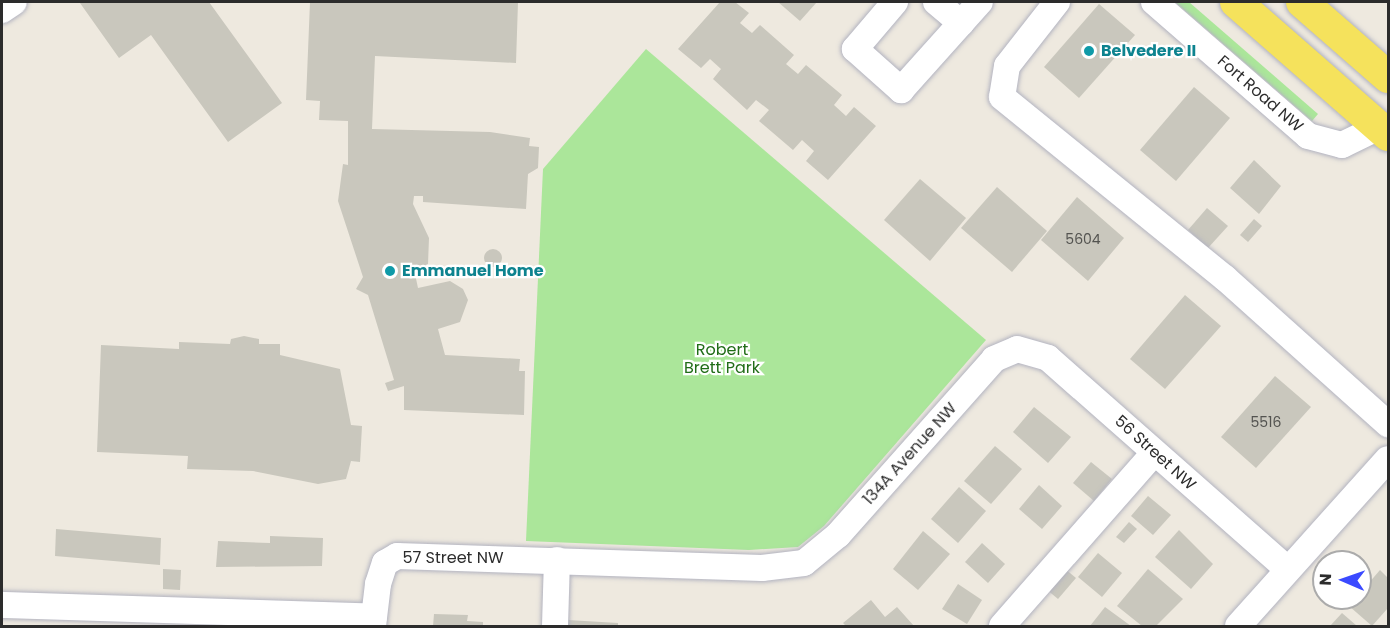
<!DOCTYPE html>
<html>
<head>
<meta charset="utf-8">
<style>
  body { margin:0 }
  #map { position:relative; width:1390px; height:628px; overflow:hidden; background:#eee9df; font-family:Poppins,sans-serif }
  div>[style] { position:absolute }
  .green>* { inset:0; background:#abe69a }
  .building>* { inset:0; background:#c9c7bd }
  .round { border-radius:50% }
  .roads { filter:drop-shadow(0 0 2px #b2b3c0) drop-shadow(0 0 2px #b2b3c0) }
  .minor>* { height:26px; margin:-13px; padding:0 13px; transform-origin:13px; border-radius:13px; background:#fff }
  .major>* { height:32px; margin:-16px; padding:0 16px; transform-origin:16px; border-radius:16px; background:#f5e25c }
  .dots>* { width:16px; height:16px; translate:-50% -50%; box-sizing:border-box; border:3px solid #fff; border-radius:50% }
  span { translate:-50% -50%; white-space:nowrap; text-align:center; line-height:1.15; -webkit-text-stroke:4.5px #fff; paint-order:stroke }
  .number-label { font-size:14px; color:#535350 }
  .number-label span { -webkit-text-stroke-width:0 }
  .culture-label { font-size:16px; color:#0d838f; font-weight:700 }
  .left { translate:0 -50%; text-align:left }
  .street-label { font-size:16px; color:#2c2c2c }
  .park-label { font-size:16px; color:#216d18 }
  .frame { position:absolute; inset:0; border:3px solid #2c2c2c; pointer-events:none }
  .north { position:absolute; left:1312px; top:550px; width:60px; height:60px; box-sizing:border-box; background:#fff; border:2px solid #ababab; border-radius:50%; rotate:272deg; font-size:16px; font-weight:700; line-height:24px; text-align:center; color:#2c2c2c }
  .north::after { content:''; display:block; margin:auto; width:21px; height:27px; background:#3b4aff; clip-path:polygon(50% 0,100% 100%,50% 72%,0 100%) }
</style>
</head>
<body>
<div id="map">
  <div class="green">
    <div style="clip-path:polygon(1175px 2px,1189px 2px,1318px 114px,1312px 121px)"></div>
    <div style="clip-path:polygon(646px 49px,986px 340px,824px 526px,798px 547px,749px 550px,526px 541px,543px 169px)"></div>
  </div>
  <div class="building">
    <div style="clip-path:polygon(209px 2px,282px 103px,228px 142px,151px 35px,119px 58px,80px 3px)"></div>
    <div style="clip-path:polygon(310px 2px,518px 2px,516px 63px,375px 56px,372px 129px,490px 132px,530px 138px,529px 146px,539px 147px,538px 168px,528px 174px,526px 209px,423px 202px,423px 196px,414px 196px,413px 204px,429px 238px,428px 264px,415px 274px,418px 288px,450px 281px,463px 289px,468px 300px,460px 322px,438px 329px,445px 355px,520px 359px,519px 371px,525px 371px,524px 415px,404px 410px,404px 386px,388px 391px,385px 383px,394px 380px,368px 295px,356px 289px,363px 277px,338px 201px,343px 164px,348px 165px,348px 121px,319px 120px,320px 101px,306px 100px)"></div>
    <div style="clip-path:polygon(720px 2px,735px 2px,749px 13px,740px 23px,752px 33px,760px 25px,794px 55px,786px 64px,798px 74px,806px 65px,842px 95px,834px 105px,846px 116px,854px 107px,876px 126px,828px 180px,806px 161px,814px 151px,802px 140px,793px 150px,759px 121px,769px 110px,756px 100px,747px 110px,713px 79px,721px 69px,710px 59px,701px 68px,678px 49px)"></div>
    <div style="clip-path:polygon(778px 2px,817px 2px,800px 21px)"></div>
    <div style="clip-path:polygon(1099px 4px,1135px 35px,1079px 98px,1044px 67px)"></div>
    <div style="clip-path:polygon(1194px 87px,1230px 118px,1176px 181px,1140px 150px)"></div>
    <div style="clip-path:polygon(1254px 160px,1281px 186px,1259px 214px,1230px 188px)"></div>
    <div style="clip-path:polygon(920px 179px,966px 218px,930px 261px,884px 220px)"></div>
    <div style="clip-path:polygon(997px 187px,1047px 231px,1012px 272px,961px 228px)"></div>
    <div style="clip-path:polygon(1077px 197px,1124px 238px,1088px 281px,1041px 240px)"></div>
    <div style="clip-path:polygon(1207px 208px,1228px 226px,1208px 248px,1188px 230px)"></div>
    <div style="clip-path:polygon(1254px 219px,1262px 226px,1248px 242px,1240px 235px)"></div>
    <div class="round" style="left:484px;top:249px;width:18px;height:18px"></div>
    <div style="clip-path:polygon(1185px 295px,1221px 326px,1165px 389px,1130px 359px)"></div>
    <div style="clip-path:polygon(244px 336px,259px 339px,259px 344px,280px 344px,280px 355px,340px 369px,351px 425px,362px 426px,360px 462px,351px 461px,346px 479px,318px 484px,253px 471px,187px 469px,188px 456px,97px 452px,101px 345px,179px 349px,179px 342px,230px 344px,231px 339px)"></div>
    <div style="clip-path:polygon(1275px 376px,1311px 407px,1256px 468px,1221px 437px)"></div>
    <div style="clip-path:polygon(1034px 407px,1071px 437px,1048px 463px,1013px 432px)"></div>
    <div style="clip-path:polygon(995px 446px,1022px 469px,991px 504px,964px 481px)"></div>
    <div style="clip-path:polygon(1091px 462px,1112px 479px,1094px 501px,1073px 483px)"></div>
    <div style="clip-path:polygon(1039px 485px,1062px 506px,1042px 529px,1019px 509px)"></div>
    <div style="clip-path:polygon(959px 487px,986px 511px,958px 543px,931px 519px)"></div>
    <div style="clip-path:polygon(1148px 496px,1171px 515px,1153px 535px,1131px 516px)"></div>
    <div style="clip-path:polygon(1129px 522px,1137px 529px,1124px 543px,1116px 537px)"></div>
    <div style="clip-path:polygon(56px 529px,161px 538px,160px 565px,55px 556px)"></div>
    <div style="clip-path:polygon(1179px 530px,1213px 564px,1191px 589px,1155px 557px)"></div>
    <div style="clip-path:polygon(923px 531px,950px 554px,918px 590px,893px 569px)"></div>
    <div style="clip-path:polygon(270px 536px,323px 538px,322px 566px,216px 567px,218px 541px,270px 543px)"></div>
    <div style="clip-path:polygon(982px 543px,1005px 564px,988px 583px,965px 562px)"></div>
    <div style="clip-path:polygon(1098px 553px,1122px 573px,1102px 597px,1078px 577px)"></div>
    <div style="clip-path:polygon(1064px 568px,1076px 578px,1058px 599px,1046px 589px)"></div>
    <div style="clip-path:polygon(163px 569px,181px 570px,180px 590px,163px 589px)"></div>
    <div style="clip-path:polygon(1148px 569px,1183px 599px,1156px 626px,1142px 626px,1117px 606px)"></div>
    <div style="clip-path:polygon(1380px 570px,1388px 578px,1388px 608px,1372px 626px,1349px 606px)"></div>
    <div style="clip-path:polygon(958px 584px,982px 600px,967px 624px,942px 609px)"></div>
    <div style="clip-path:polygon(871px 600px,885px 617px,897px 607px,914px 626px,846px 626px,843px 623px)"></div>
    <div style="clip-path:polygon(1105px 607px,1131px 626px,1090px 626px)"></div>
    <div style="clip-path:polygon(1342px 613px,1357px 626px,1330px 626px)"></div>
    <div style="clip-path:polygon(434px 614px,468px 615px,467px 621px,483px 622px,483px 626px,433px 626px)"></div>
    <div style="clip-path:polygon(568px 620px,618px 623px,618px 626px,568px 626px)"></div>
  </div>
  <div class="roads">
    <div class="minor">
      <div style="left:895px;top:2px;width:62px;rotate:130.4deg"></div>
      <div style="left:855px;top:49px;width:62px;rotate:41.7deg"></div>
      <div style="left:901px;top:90px;width:118px;rotate:-48.1deg"></div>
      <div style="left:936px;top:2px;width:33px;rotate:40deg"></div>
      <div style="left:1057px;top:2px;width:81px;rotate:128deg"></div>
      <div style="left:1007px;top:66px;width:31px;rotate:99deg"></div>
      <div style="left:1002px;top:97px;width:287px;rotate:39.1deg"></div>
      <div style="left:1225px;top:278px;width:219px;rotate:41.9deg"></div>
      <div style="left:1154px;top:2px;width:204px;rotate:41deg"></div>
      <div style="left:1308px;top:136px;width:35px;rotate:15deg"></div>
      <div style="left:1342px;top:145px;width:41px;rotate:-25.9deg"></div>
      <div style="left:2px;top:10px;width:14px;rotate:-34deg"></div>
      <div style="left:2px;top:605px;width:372px;rotate:1.8deg"></div>
      <div style="left:373px;top:626px;width:42px;rotate:-83.2deg"></div>
      <div style="left:378px;top:584px;width:22px;rotate:-72deg"></div>
      <div style="left:385px;top:563px;width:14px;rotate:-30deg"></div>
      <div style="left:397px;top:556px;width:365px;rotate:1.9deg"></div>
      <div style="left:762px;top:568px;width:42px;rotate:-6.8deg"></div>
      <div style="left:804px;top:563px;width:44px;rotate:-39.5deg"></div>
      <div style="left:838px;top:535px;width:235px;rotate:-48.4deg"></div>
      <div style="left:994px;top:359px;width:25px;rotate:-23deg"></div>
      <div style="left:1017px;top:349px;width:32px;rotate:16deg"></div>
      <div style="left:1048px;top:358px;width:319px;rotate:41.4deg"></div>
      <div style="left:555px;top:626px;width:66px;rotate:-88.3deg"></div>
      <div style="left:1002px;top:626px;width:230px;rotate:-48.7deg"></div>
      <div style="left:1238px;top:626px;width:224px;rotate:-48.1deg"></div>
    </div>
    <div class="major">
      <div style="left:1236px;top:2px;width:202px;rotate:41.2deg"></div>
      <div style="left:1302px;top:2px;width:114px;rotate:41.1deg"></div>
    </div>
  </div>
  <div class="dots">
    <div style="left:1089px;top:51px;background:#0f9aa8"></div>
    <div style="left:390px;top:271px;background:#0f9aa8"></div>
  </div>
  <div class="number-label">
    <span style="left:1083px;top:239px">5604</span>
    <span style="left:1266px;top:422px">5516</span>
  </div>
  <div class="culture-label">
    <span class="left" style="left:1101px;top:51px">Belvedere II</span>
    <span class="left" style="left:402px;top:271px">Emmanuel Home</span>
  </div>
  <div class="street-label">
    <span style="left:1260px;top:94px;rotate:41deg">Fort Road NW</span>
    <span style="left:1155px;top:453px;rotate:42deg">56 Street NW</span>
    <span style="left:910px;top:454px;rotate:-48deg">134A Avenue NW</span>
    <span style="left:453px;top:558px">57 Street NW</span>
  </div>
  <div class="park-label">
    <span style="left:722px;top:359px">Robert<br>Brett Park</span>
  </div>
  <div class="frame"></div>
  <div class="north">N</div>
</div>
</body>
</html>
